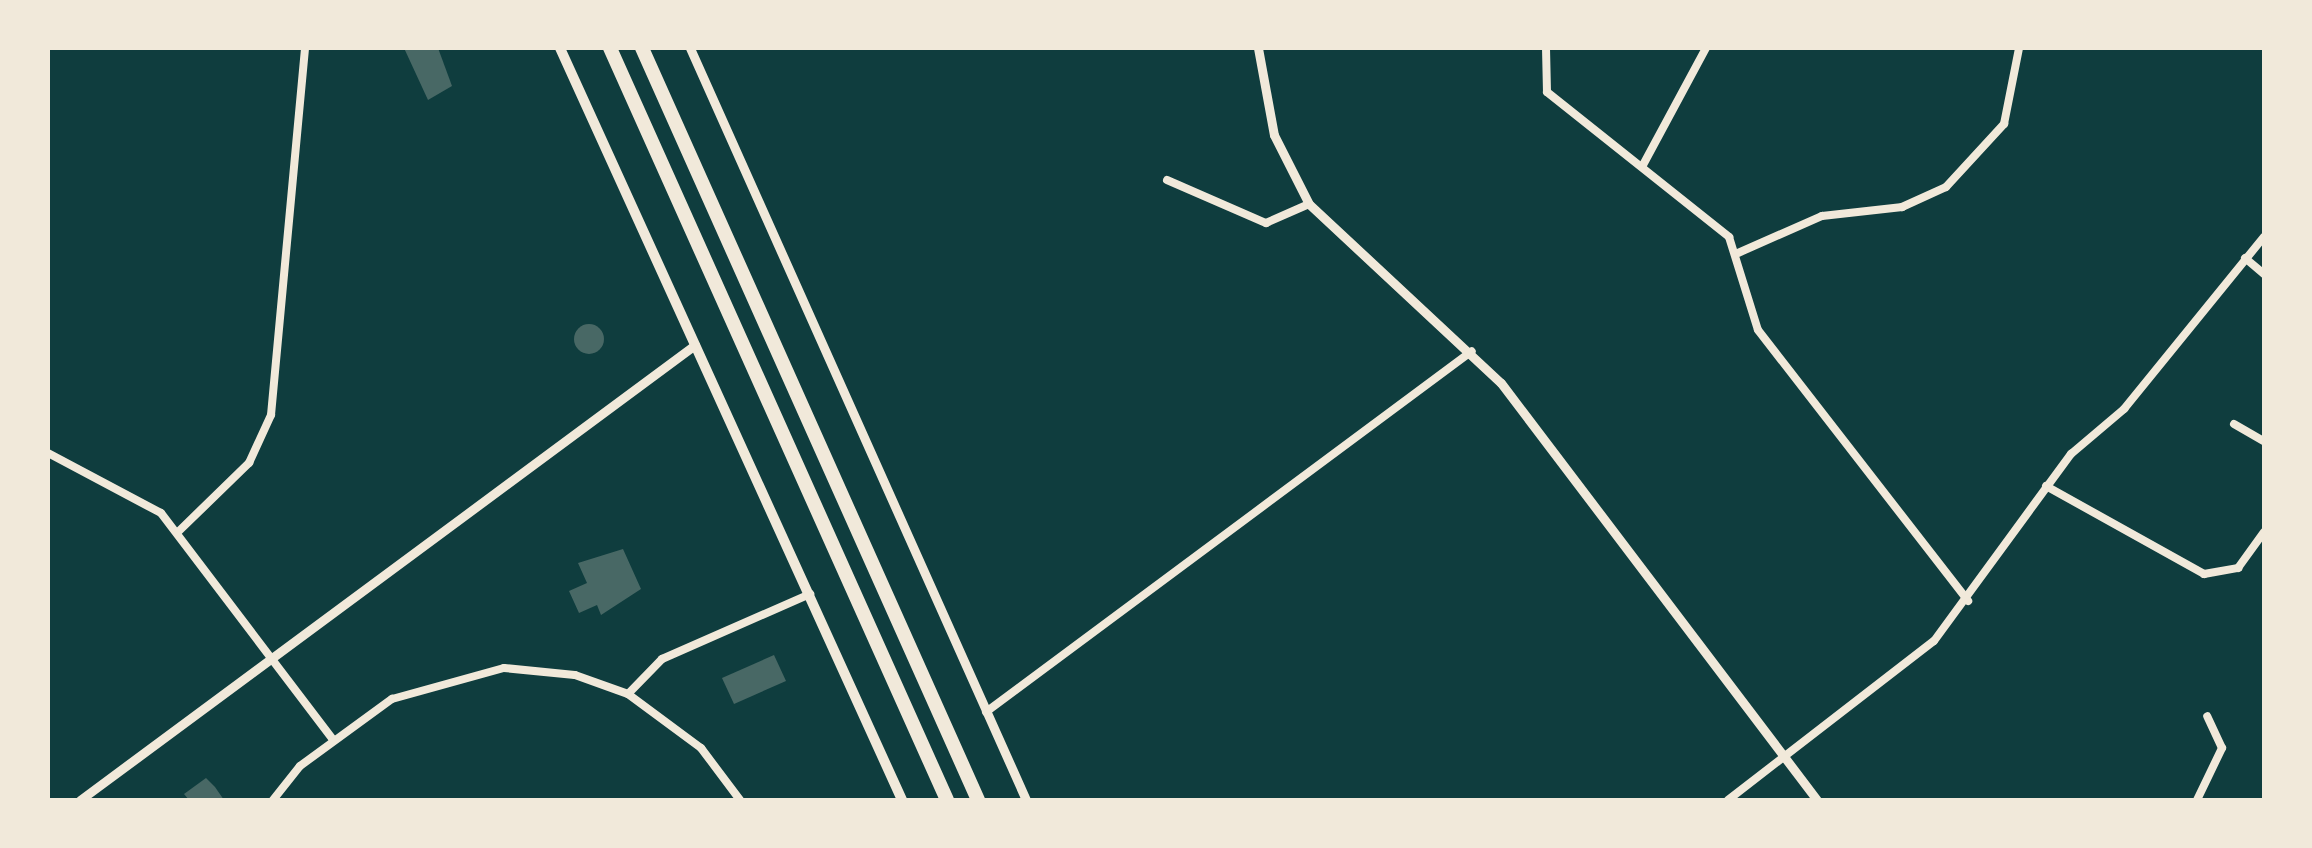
<!DOCTYPE html>
<html>
<head>
<meta charset="utf-8">
<style>
  body { margin:0 }
  #map { position:relative; width:2312px; height:848px; overflow:hidden; background:#0f3d3e; font-family:Signika,sans-serif }
  div>[style] { position:absolute }
  .building>* { inset:0; background:#486865 }
  .round { border-radius:50% }
  .minor>* { height:8px; margin:-4px; padding:0 4px; transform-origin:4px; border-radius:4px; background:#f1e9da }
  .tertiary>* { height:9px; margin:-4.5px; padding:0 4.5px; transform-origin:4.5px; border-radius:4.5px; background:#f1e9da }
  .secondary>* { height:10px; margin:-5px; padding:0 5px; transform-origin:5px; border-radius:5px; background:#f1e9da }
  .motorway>* { height:14px; margin:-7px; padding:0 7px; transform-origin:7px; border-radius:7px; background:#f1e9da }
  span { translate:-50% -50%; white-space:nowrap; text-align:center; line-height:1.15; -webkit-text-stroke:8px #f1e9da; paint-order:stroke }
  .frame { position:absolute; inset:0; border:50px solid #f1e9da; pointer-events:none }
</style>
</head>
<body>
<div id="map">
  <div class="building">
    <div style="clip-path:polygon(404px 48px,438px 48px,452px 86px,428px 100px)"></div>
    <div class="round" style="left:574px;top:324px;width:30px;height:30px"></div>
    <div style="clip-path:polygon(623px 549px,641px 589px,601px 615px,597px 605px,579px 613px,569px 591px,587px 583px,578px 563px)"></div>
    <div style="clip-path:polygon(774px 655px,786px 681px,734px 704px,722px 678px)"></div>
    <div style="clip-path:polygon(206px 778px,215px 787px,224px 800px,189px 800px,184px 794px)"></div>
  </div>
  <div class="minor">
    <div style="left:1546px;top:48px;width:44px;rotate:88.7deg"></div>
    <div style="left:1547px;top:92px;width:233px;rotate:38.5deg"></div>
    <div style="left:1729px;top:237px;width:97px;rotate:72.7deg"></div>
    <div style="left:1758px;top:330px;width:343px;rotate:52.2deg"></div>
    <div style="left:1643px;top:165px;width:133px;rotate:-61.7deg"></div>
    <div style="left:1167px;top:180px;width:108px;rotate:23.5deg"></div>
    <div style="left:1266px;top:223px;width:47px;rotate:-23.8deg"></div>
    <div style="left:1738px;top:253px;width:92px;rotate:-23.8deg"></div>
    <div style="left:1822px;top:216px;width:81px;rotate:-6.4deg"></div>
    <div style="left:1902px;top:207px;width:48px;rotate:-24.4deg"></div>
    <div style="left:1946px;top:187px;width:86px;rotate:-47.4deg"></div>
    <div style="left:2004px;top:124px;width:77px;rotate:-78.8deg"></div>
    <div style="left:2245px;top:258px;width:25px;rotate:40deg"></div>
    <div style="left:2234px;top:424px;width:34px;rotate:30deg"></div>
    <div style="left:48px;top:453px;width:128px;rotate:28deg"></div>
    <div style="left:161px;top:513px;width:285px;rotate:52.8deg"></div>
    <div style="left:2046px;top:486px;width:181px;rotate:29.1deg"></div>
    <div style="left:2204px;top:574px;width:35px;rotate:-10deg"></div>
    <div style="left:2238px;top:568px;width:44px;rotate:-54.2deg"></div>
    <div style="left:179px;top:531px;width:98px;rotate:-44.2deg"></div>
    <div style="left:249px;top:463px;width:53px;rotate:-65.4deg"></div>
    <div style="left:271px;top:415px;width:369px;rotate:-84.7deg"></div>
    <div style="left:628px;top:694px;width:49px;rotate:-45.8deg"></div>
    <div style="left:662px;top:659px;width:162px;rotate:-23.7deg"></div>
    <div style="left:986px;top:712px;width:605px;rotate:-36.6deg"></div>
    <div style="left:273px;top:800px;width:43px;rotate:-51.5deg"></div>
    <div style="left:300px;top:766px;width:114px;rotate:-36.1deg"></div>
    <div style="left:392px;top:699px;width:116px;rotate:-15.5deg"></div>
    <div style="left:504px;top:668px;width:71px;rotate:5.6deg"></div>
    <div style="left:575px;top:675px;width:56px;rotate:19.7deg"></div>
    <div style="left:628px;top:694px;width:91px;rotate:36.5deg"></div>
    <div style="left:701px;top:748px;width:65px;rotate:53.1deg"></div>
    <div style="left:1728px;top:800px;width:260px;rotate:-37.7deg"></div>
    <div style="left:1934px;top:641px;width:232px;rotate:-53.8deg"></div>
    <div style="left:2071px;top:454px;width:70px;rotate:-40.3deg"></div>
    <div style="left:2124px;top:409px;width:222px;rotate:-50.9deg"></div>
    <div style="left:2197px;top:800px;width:58px;rotate:-64.3deg"></div>
    <div style="left:2222px;top:748px;width:35px;rotate:-115deg"></div>
  </div>
  <div class="tertiary">
    <div style="left:690px;top:48px;width:824px;rotate:65.92deg"></div>
    <div style="left:1258px;top:48px;width:88px;rotate:79.6deg"></div>
    <div style="left:1274px;top:135px;width:77px;rotate:63.1deg"></div>
    <div style="left:1309px;top:204px;width:262px;rotate:43deg"></div>
    <div style="left:1501px;top:383px;width:523px;rotate:52.85deg"></div>
    <div style="left:80px;top:800px;width:765px;rotate:-36.5deg"></div>
  </div>
  <div class="secondary">
    <div style="left:560px;top:48px;width:826px;rotate:65.54deg"></div>
  </div>
  <div class="motorway">
    <div style="left:610px;top:48px;width:824px;rotate:65.86deg"></div>
    <div style="left:642px;top:48px;width:824px;rotate:65.92deg"></div>
  </div>
  <div class="frame"></div>
</div>
</body>
</html>
